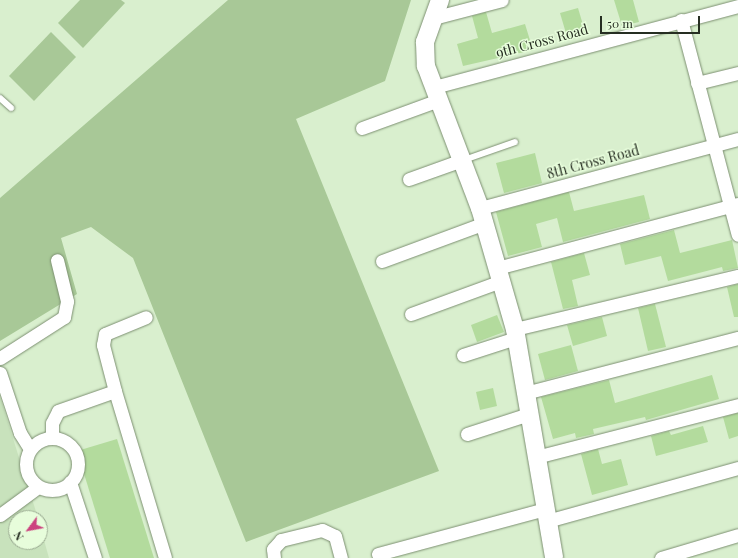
<!DOCTYPE html>
<html>
<head>
<meta charset="utf-8">
<style>
  body { margin:0 }
  #map { position:relative; width:738px; height:558px; overflow:hidden; background:#d9efce; font-family:"Playfair Display",serif }
  div>[style] { position:absolute }
  .built>* { inset:0; background:#c8e2bc }
  .green>* { inset:0; background:#a8c897 }
  .building>* { inset:0; background:#b3db9d }
  .roads { filter:drop-shadow(0 0 1px #7c8f71) drop-shadow(0 0 1px #7c8f71) }
  .lane>* { height:6px; margin:-3px; padding:0 3px; transform-origin:3px; border-radius:3px; background:#fff }
  .street>* { height:13px; margin:-6.5px; padding:0 6.5px; transform-origin:6.5px; border-radius:6.5px; background:#fff }
  .street>.ring { margin:-6.5px; padding:0; box-sizing:content-box; background:none; border:13px solid #fff; border-radius:50% }
  .secondary>* { height:18px; margin:-9px; padding:0 9px; transform-origin:9px; border-radius:9px; background:#fff }
  span { translate:-50% -50%; white-space:nowrap; text-align:center; line-height:1.15; -webkit-text-stroke:3px #e7fddb; paint-order:stroke }
  .street-label { font-size:14px; color:#262e22 }
  .north { position:absolute; left:8px; top:510px; width:40px; height:40px; box-sizing:border-box; background:#e7fddb; border:1px solid #9aaa91; border-radius:50%; rotate:238deg; font-size:11px; font-weight:700; line-height:16px; text-align:center; color:#262e22 }
  .north::after { content:''; display:block; margin:auto; width:14px; height:18px; background:#cc437f; clip-path:polygon(50% 0,100% 100%,50% 72%,0 100%) }
  .scale { position:absolute; left:600px; top:16px; width:100px; height:18px; box-sizing:border-box; border:2px solid #262e22; border-top:0; padding-left:5px; font-size:12px; line-height:14px; white-space:nowrap; color:#262e22; -webkit-text-stroke:3px #e7fddb; paint-order:stroke }
</style>
</head>
<body>
<div id="map">
  <div class="built">
    <div style="clip-path:polygon(0 397px,38px 518px,16px 518px,16px 542px,40px 542px,40px 526px,49px 558px,0 558px)"></div>
  </div>
  <div class="green">
    <div style="clip-path:polygon(80px 0,121px 0,125px 3px,83px 48px,58px 23px)"></div>
    <div style="clip-path:polygon(228px 0,411px 0,385px 81px,296px 119px,439px 471px,246px 542px,133px 258px,91px 227px,61px 238px,77px 294px,0 341px,0 198px)"></div>
    <div style="clip-path:polygon(51px 32px,76px 57px,34px 101px,9px 76px)"></div>
  </div>
  <div class="building">
    <div style="clip-path:polygon(614px 0,633px 0,639px 22px,622px 26px)"></div>
    <div style="clip-path:polygon(578px 8px,586px 35px,568px 40px,560px 13px)"></div>
    <div style="clip-path:polygon(486px 12px,492px 33px,525px 24px,533px 50px,463px 66px,457px 44px,478px 38px,472px 16px)"></div>
    <div style="clip-path:polygon(535px 153px,542px 183px,504px 193px,496px 163px)"></div>
    <div style="clip-path:polygon(569px 192px,574px 211px,644px 195px,650px 219px,563px 242px,557px 218px,536px 224px,542px 247px,508px 256px,496px 212px)"></div>
    <div style="clip-path:polygon(674px 230px,680px 253px,732px 240px,738px 268px,723px 271px,722px 267px,668px 281px,661px 256px,625px 265px,620px 244px)"></div>
    <div style="clip-path:polygon(584px 253px,590px 275px,572px 280px,578px 306px,563px 309px,551px 262px)"></div>
    <div style="clip-path:polygon(738px 284px,738px 317px,734px 317px,727px 287px)"></div>
    <div style="clip-path:polygon(655px 304px,666px 347px,648px 351px,638px 308px)"></div>
    <div style="clip-path:polygon(497px 315px,504px 332px,477px 342px,471px 325px)"></div>
    <div style="clip-path:polygon(602px 317px,607px 336px,573px 346px,567px 325px)"></div>
    <div style="clip-path:polygon(571px 345px,578px 371px,545px 380px,538px 354px)"></div>
    <div style="clip-path:polygon(712px 375px,719px 399px,646px 420px,645px 417px,593px 429px,594px 434px,576px 438px,575px 433px,553px 439px,541px 397px,609px 380px,615px 403px)"></div>
    <div style="clip-path:polygon(493px 388px,497px 406px,480px 410px,476px 392px)"></div>
    <div style="clip-path:polygon(738px 413px,738px 436px,729px 439px,723px 417px)"></div>
    <div style="clip-path:polygon(703px 426px,708px 442px,656px 456px,651px 436px,669px 431px,671px 435px)"></div>
    <div style="clip-path:polygon(117px 439px,154px 558px,110px 558px,77px 451px)"></div>
    <div style="clip-path:polygon(598px 449px,602px 464px,621px 459px,628px 485px,592px 495px,581px 454px)"></div>
  </div>
  <div class="roads">
    <div class="lane">
      <div style="left:0;top:98px;width:15px;rotate:42deg"></div>
      <div style="left:464px;top:160px;width:54px;rotate:-19.4deg"></div>
    </div>
    <div class="street">
      <div style="left:433px;top:18px;width:71px;rotate:-14.6deg"></div>
      <div style="left:681px;top:20px;width:222px;rotate:75.2deg"></div>
      <div style="left:697px;top:83px;width:42px;rotate:-13.7deg"></div>
      <div style="left:434px;top:87px;width:315px;rotate:-14.9deg"></div>
      <div style="left:362px;top:128px;width:82px;rotate:-20deg"></div>
      <div style="left:409px;top:179px;width:56px;rotate:-19.7deg"></div>
      <div style="left:480px;top:208px;width:267px;rotate:-15deg"></div>
      <div style="left:382px;top:261px;width:110px;rotate:-20.3deg"></div>
      <div style="left:497px;top:268px;width:249px;rotate:-14.9deg"></div>
      <div style="left:411px;top:314px;width:96px;rotate:-20.1deg"></div>
      <div style="left:515px;top:329px;width:229px;rotate:-13.4deg"></div>
      <div style="left:463px;top:355px;width:56px;rotate:-17.8deg"></div>
      <div style="left:0;top:358px;width:76px;rotate:-32.6deg"></div>
      <div style="left:64px;top:317px;width:16px;rotate:-79deg"></div>
      <div style="left:67px;top:301px;width:42px;rotate:-103.7deg"></div>
      <div style="left:0;top:373px;width:63px;rotate:71.6deg"></div>
      <div style="left:20px;top:433px;width:19px;rotate:58deg"></div>
      <div style="left:115px;top:391px;width:48px;rotate:-104.6deg"></div>
      <div style="left:103px;top:345px;width:11px;rotate:-80deg"></div>
      <div style="left:105px;top:334px;width:44px;rotate:-22.5deg"></div>
      <div style="left:525px;top:393px;width:220px;rotate:-14.5deg"></div>
      <div style="left:467px;top:434px;width:65px;rotate:-17.9deg"></div>
      <div class="ring" style="left:26px;top:438px;width:39px;height:39px"></div>
      <div style="left:52px;top:438px;width:15px;rotate:-90deg"></div>
      <div style="left:52px;top:423px;width:13px;rotate:-63deg"></div>
      <div style="left:58px;top:411px;width:60px;rotate:-19.3deg"></div>
      <div style="left:115px;top:391px;width:174px;rotate:73.3deg"></div>
      <div style="left:536px;top:457px;width:209px;rotate:-14.4deg"></div>
      <div style="left:70px;top:482px;width:80px;rotate:71.8deg"></div>
      <div style="left:0;top:515px;width:47px;rotate:-36.4deg"></div>
      <div style="left:547px;top:521px;width:198px;rotate:-15.5deg"></div>
      <div style="left:378px;top:554px;width:173px;rotate:-15.1deg"></div>
      <div style="left:274px;top:558px;width:9px;rotate:-96deg"></div>
      <div style="left:273px;top:549px;width:12px;rotate:-48deg"></div>
      <div style="left:281px;top:540px;width:42px;rotate:-13.7deg"></div>
      <div style="left:322px;top:530px;width:14px;rotate:25deg"></div>
      <div style="left:335px;top:536px;width:23px;rotate:75deg"></div>
      <div style="left:661px;top:558px;width:80px;rotate:-16.6deg"></div>
    </div>
    <div class="secondary">
      <div style="left:440px;top:0;width:45px;rotate:109.7deg"></div>
      <div style="left:425px;top:42px;width:24px;rotate:88deg"></div>
      <div style="left:426px;top:66px;width:152px;rotate:69.2deg"></div>
      <div style="left:480px;top:208px;width:126px;rotate:73.9deg"></div>
      <div style="left:515px;top:329px;width:232px;rotate:80.3deg"></div>
    </div>
  </div>
  <div class="street-label">
    <span style="left:542px;top:41px;rotate:-15deg">9th Cross Road</span>
    <span style="left:593px;top:162px;rotate:-15deg">8th Cross Road</span>
  </div>
  <div class="north">N</div>
  <div class="scale">50 m</div>
</div>
</body>
</html>
